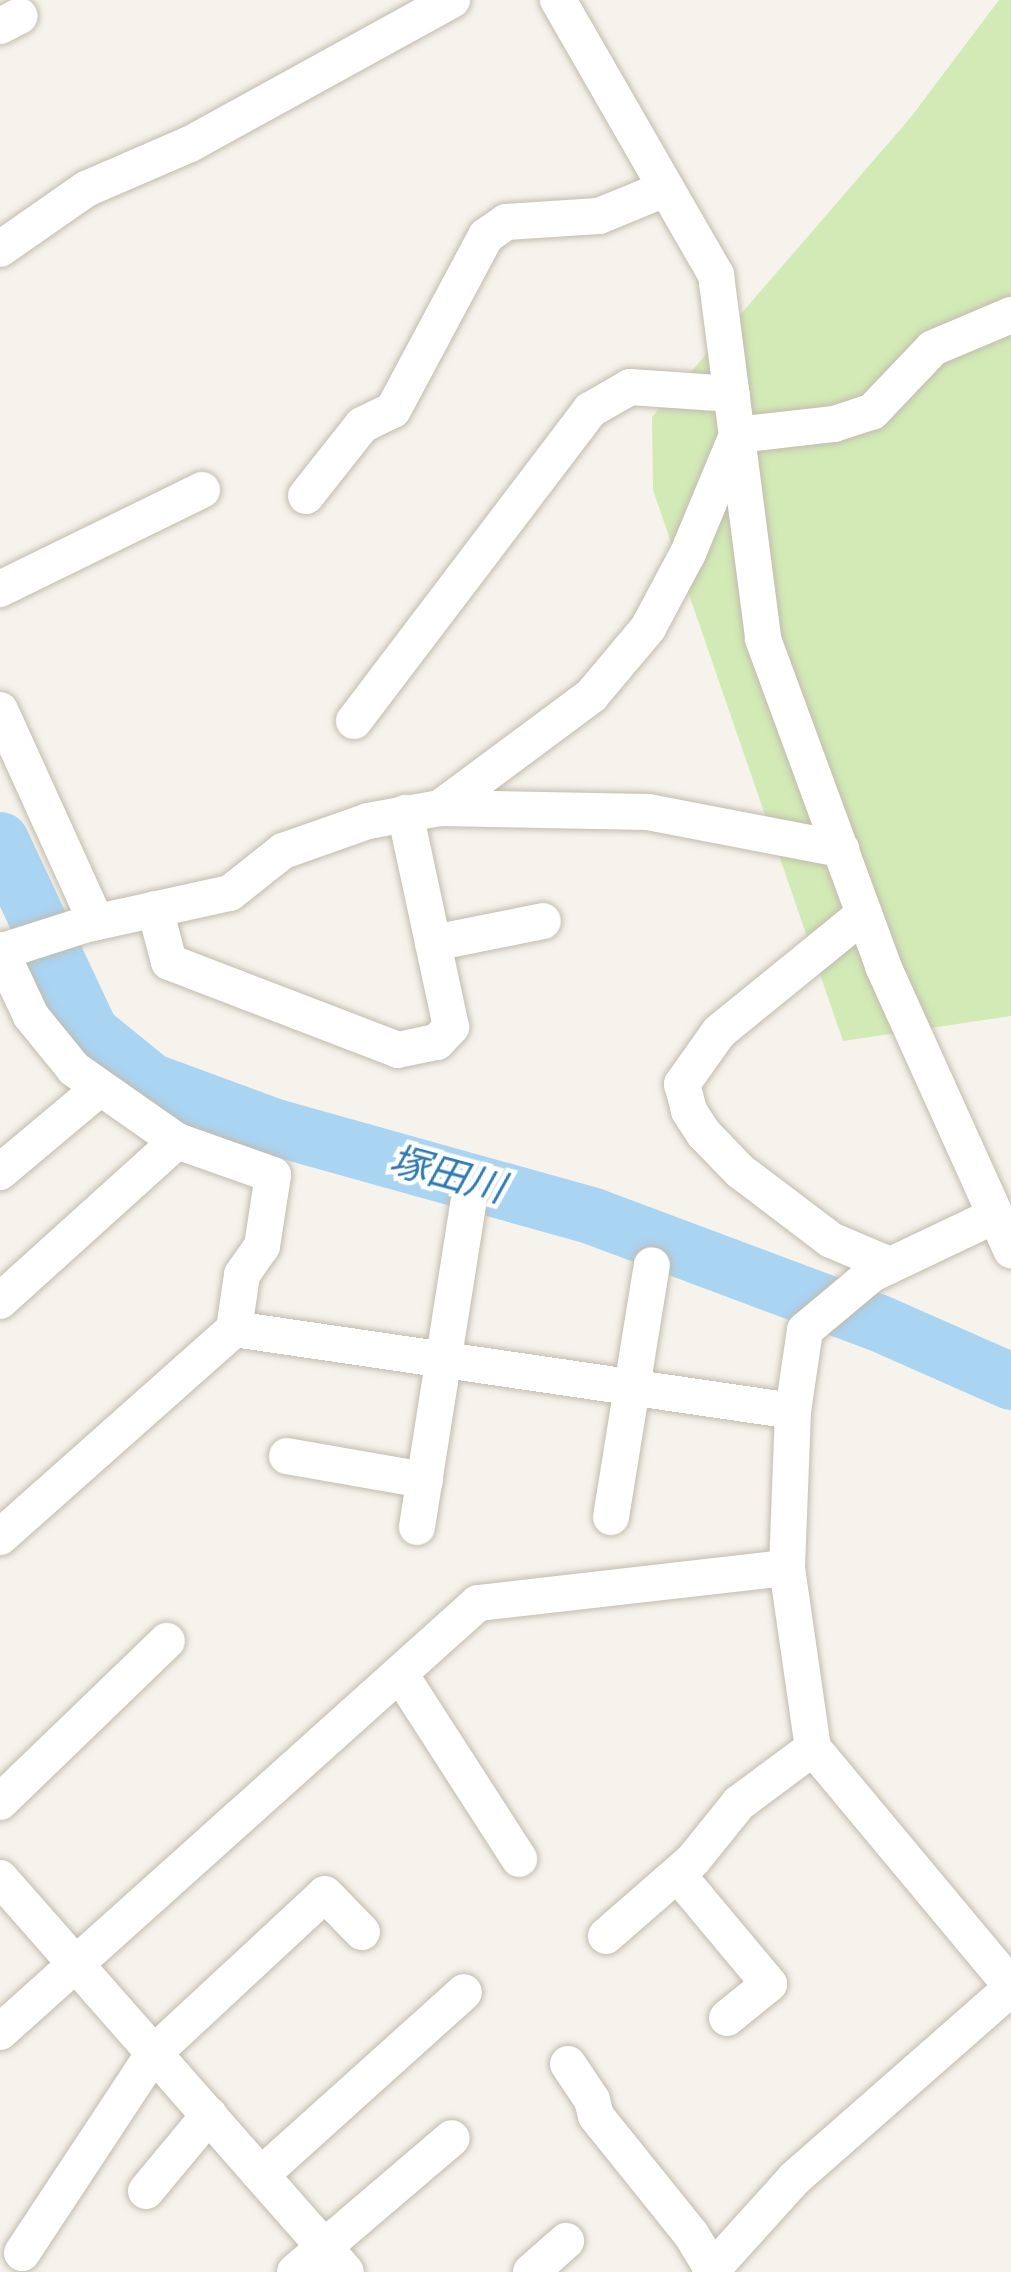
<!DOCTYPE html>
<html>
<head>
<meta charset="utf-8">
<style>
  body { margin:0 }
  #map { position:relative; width:1011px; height:2272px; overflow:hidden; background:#f6f3ec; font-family:Poppins,"Noto Sans JP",sans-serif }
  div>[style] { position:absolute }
  .green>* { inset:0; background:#d2eab5 }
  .river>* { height:57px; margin:-28.5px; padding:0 28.5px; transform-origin:28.5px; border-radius:28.5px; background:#a9d4f2 }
  .roads { filter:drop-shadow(0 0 3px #c2bbae) drop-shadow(0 0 3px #c2bbae) }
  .minor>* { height:36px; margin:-18px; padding:0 18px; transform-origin:18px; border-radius:18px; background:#fff }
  span { translate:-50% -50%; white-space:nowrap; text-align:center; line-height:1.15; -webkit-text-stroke:9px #fff; paint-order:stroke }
  .water-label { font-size:39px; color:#2e7ab2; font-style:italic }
</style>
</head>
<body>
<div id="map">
  <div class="green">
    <div style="clip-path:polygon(999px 0,1011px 0,1011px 1016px,843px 1041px,653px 490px,652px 417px,911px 117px)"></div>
  </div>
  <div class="river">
    <div style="left:0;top:840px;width:212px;rotate:64.9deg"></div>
    <div style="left:90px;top:1032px;width:77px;rotate:39.2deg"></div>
    <div style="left:150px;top:1081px;width:133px;rotate:20.2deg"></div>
    <div style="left:275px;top:1127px;width:330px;rotate:15.6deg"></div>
    <div style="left:593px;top:1216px;width:303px;rotate:20.5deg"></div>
    <div style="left:877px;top:1322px;width:146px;rotate:23.8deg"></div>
  </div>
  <div class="roads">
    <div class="minor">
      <div style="left:558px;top:0;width:317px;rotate:60.1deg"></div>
      <div style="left:716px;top:275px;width:367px;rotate:82.6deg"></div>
      <div style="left:763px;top:639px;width:348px;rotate:69.8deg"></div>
      <div style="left:883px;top:966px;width:312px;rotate:65.7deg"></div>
      <div style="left:0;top:26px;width:22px;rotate:-27deg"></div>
      <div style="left:0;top:249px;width:105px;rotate:-34.9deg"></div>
      <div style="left:86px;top:189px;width:113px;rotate:-23.4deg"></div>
      <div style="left:190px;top:144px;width:299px;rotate:-28.8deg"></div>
      <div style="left:306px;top:496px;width:90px;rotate:-51.7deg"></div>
      <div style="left:362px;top:425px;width:34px;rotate:-26deg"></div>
      <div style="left:393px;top:410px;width:197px;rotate:-61.9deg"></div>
      <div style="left:486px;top:236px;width:24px;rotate:-35deg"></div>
      <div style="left:506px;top:222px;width:93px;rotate:-3.7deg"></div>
      <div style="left:599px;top:216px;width:71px;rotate:-22.2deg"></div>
      <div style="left:0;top:589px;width:225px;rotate:-26.1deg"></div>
      <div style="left:0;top:710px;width:233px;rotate:65.6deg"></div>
      <div style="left:354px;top:721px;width:390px;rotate:-52.8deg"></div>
      <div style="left:590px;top:410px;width:46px;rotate:-29.9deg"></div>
      <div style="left:630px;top:387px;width:102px;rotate:3.9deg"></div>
      <div style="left:440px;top:808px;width:208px;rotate:1.1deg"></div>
      <div style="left:648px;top:812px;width:197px;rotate:10.9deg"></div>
      <div style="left:155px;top:909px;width:55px;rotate:75.2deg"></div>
      <div style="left:169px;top:962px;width:245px;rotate:21deg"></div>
      <div style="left:398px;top:1050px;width:40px;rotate:-12deg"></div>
      <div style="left:437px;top:1042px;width:21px;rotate:-47deg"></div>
      <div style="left:451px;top:1027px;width:219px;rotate:-102.1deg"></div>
      <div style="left:864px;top:914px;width:187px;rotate:140.9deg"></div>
      <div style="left:719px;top:1032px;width:64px;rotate:125.4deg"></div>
      <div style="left:682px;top:1084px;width:28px;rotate:75deg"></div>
      <div style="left:689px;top:1111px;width:27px;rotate:57deg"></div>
      <div style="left:704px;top:1134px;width:52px;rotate:45.8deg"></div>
      <div style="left:740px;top:1171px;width:114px;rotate:37.2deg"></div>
      <div style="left:831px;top:1240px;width:64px;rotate:23deg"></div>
      <div style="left:433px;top:943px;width:112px;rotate:-11.3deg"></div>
      <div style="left:0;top:950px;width:73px;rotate:64.8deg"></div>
      <div style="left:31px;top:1016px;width:68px;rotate:50.9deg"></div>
      <div style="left:74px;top:1069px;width:126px;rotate:35deg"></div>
      <div style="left:177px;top:1141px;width:102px;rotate:19.5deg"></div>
      <div style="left:273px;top:1175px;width:72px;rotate:98.8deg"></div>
      <div style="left:262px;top:1246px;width:35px;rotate:125deg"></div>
      <div style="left:242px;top:1275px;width:55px;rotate:98.4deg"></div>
      <div style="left:0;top:952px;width:88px;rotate:-17.8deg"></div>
      <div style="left:84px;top:925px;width:149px;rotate:-12.4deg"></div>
      <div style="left:230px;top:893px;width:68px;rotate:-38.4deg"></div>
      <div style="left:283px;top:851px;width:90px;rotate:-19.4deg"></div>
      <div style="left:368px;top:821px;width:73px;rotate:-10.2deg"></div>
      <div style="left:440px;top:808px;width:188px;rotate:-36.6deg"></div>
      <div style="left:591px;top:696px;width:89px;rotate:-50deg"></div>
      <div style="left:648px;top:628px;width:85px;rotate:-61.9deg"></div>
      <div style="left:688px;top:553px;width:128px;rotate:-67.4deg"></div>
      <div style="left:737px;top:435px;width:98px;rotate:-6.5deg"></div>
      <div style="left:834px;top:424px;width:40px;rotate:-18deg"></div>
      <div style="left:872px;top:412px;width:88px;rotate:-46.4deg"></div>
      <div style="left:933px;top:348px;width:85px;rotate:-22.9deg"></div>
      <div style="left:0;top:1172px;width:129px;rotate:-40deg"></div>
      <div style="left:994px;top:1216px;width:135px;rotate:154.6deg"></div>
      <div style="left:872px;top:1274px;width:87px;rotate:140.1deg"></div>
      <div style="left:805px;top:1330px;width:82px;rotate:98.4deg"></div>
      <div style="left:793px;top:1411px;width:157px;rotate:92.2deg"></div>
      <div style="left:787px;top:1568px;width:182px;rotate:81.8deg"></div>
      <div style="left:813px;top:1748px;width:310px;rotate:50.2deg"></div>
      <div style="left:0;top:1301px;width:239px;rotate:-42.1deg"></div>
      <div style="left:287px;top:1456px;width:140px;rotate:9.9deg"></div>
      <div style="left:611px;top:1517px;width:255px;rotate:-80.8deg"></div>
      <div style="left:417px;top:1527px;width:327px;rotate:-81deg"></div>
      <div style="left:0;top:1537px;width:313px;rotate:-41.6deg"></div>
      <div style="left:234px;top:1329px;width:565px;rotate:8.35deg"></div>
      <div style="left:400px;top:1674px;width:220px;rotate:57.2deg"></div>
      <div style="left:0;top:1802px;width:232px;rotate:-44deg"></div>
      <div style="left:678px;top:1875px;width:142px;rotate:50.1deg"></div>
      <div style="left:769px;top:1984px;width:54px;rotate:141deg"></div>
      <div style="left:0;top:1878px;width:524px;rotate:48.71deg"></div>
      <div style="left:606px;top:1936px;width:116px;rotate:-41.1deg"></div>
      <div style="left:693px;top:1860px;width:73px;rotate:-51.1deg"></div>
      <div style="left:739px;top:1803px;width:92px;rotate:-36.6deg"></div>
      <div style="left:0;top:2032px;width:642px;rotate:-41.91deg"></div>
      <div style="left:478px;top:1603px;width:311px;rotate:-6.5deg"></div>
      <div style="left:568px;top:2064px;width:43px;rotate:56.3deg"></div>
      <div style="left:592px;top:2100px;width:16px;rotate:76deg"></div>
      <div style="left:596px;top:2116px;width:151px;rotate:51.2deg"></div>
      <div style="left:691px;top:2234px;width:41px;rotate:59deg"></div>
      <div style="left:261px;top:2175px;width:273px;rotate:-42deg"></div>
      <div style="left:146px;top:2191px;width:99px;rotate:-50.3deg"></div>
      <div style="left:22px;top:2253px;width:240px;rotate:-56.6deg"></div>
      <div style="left:154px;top:2053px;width:233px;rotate:-42.9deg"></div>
      <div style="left:325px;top:1894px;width:53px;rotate:45.8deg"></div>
      <div style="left:295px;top:2272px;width:206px;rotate:-40.5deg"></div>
      <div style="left:531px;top:2272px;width:47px;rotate:-41.5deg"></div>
      <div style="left:710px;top:2272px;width:127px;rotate:-47.9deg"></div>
      <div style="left:795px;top:2178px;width:288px;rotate:-41.3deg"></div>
    </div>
  </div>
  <div class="water-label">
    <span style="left:447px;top:1175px;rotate:15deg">塚田川</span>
  </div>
</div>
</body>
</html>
